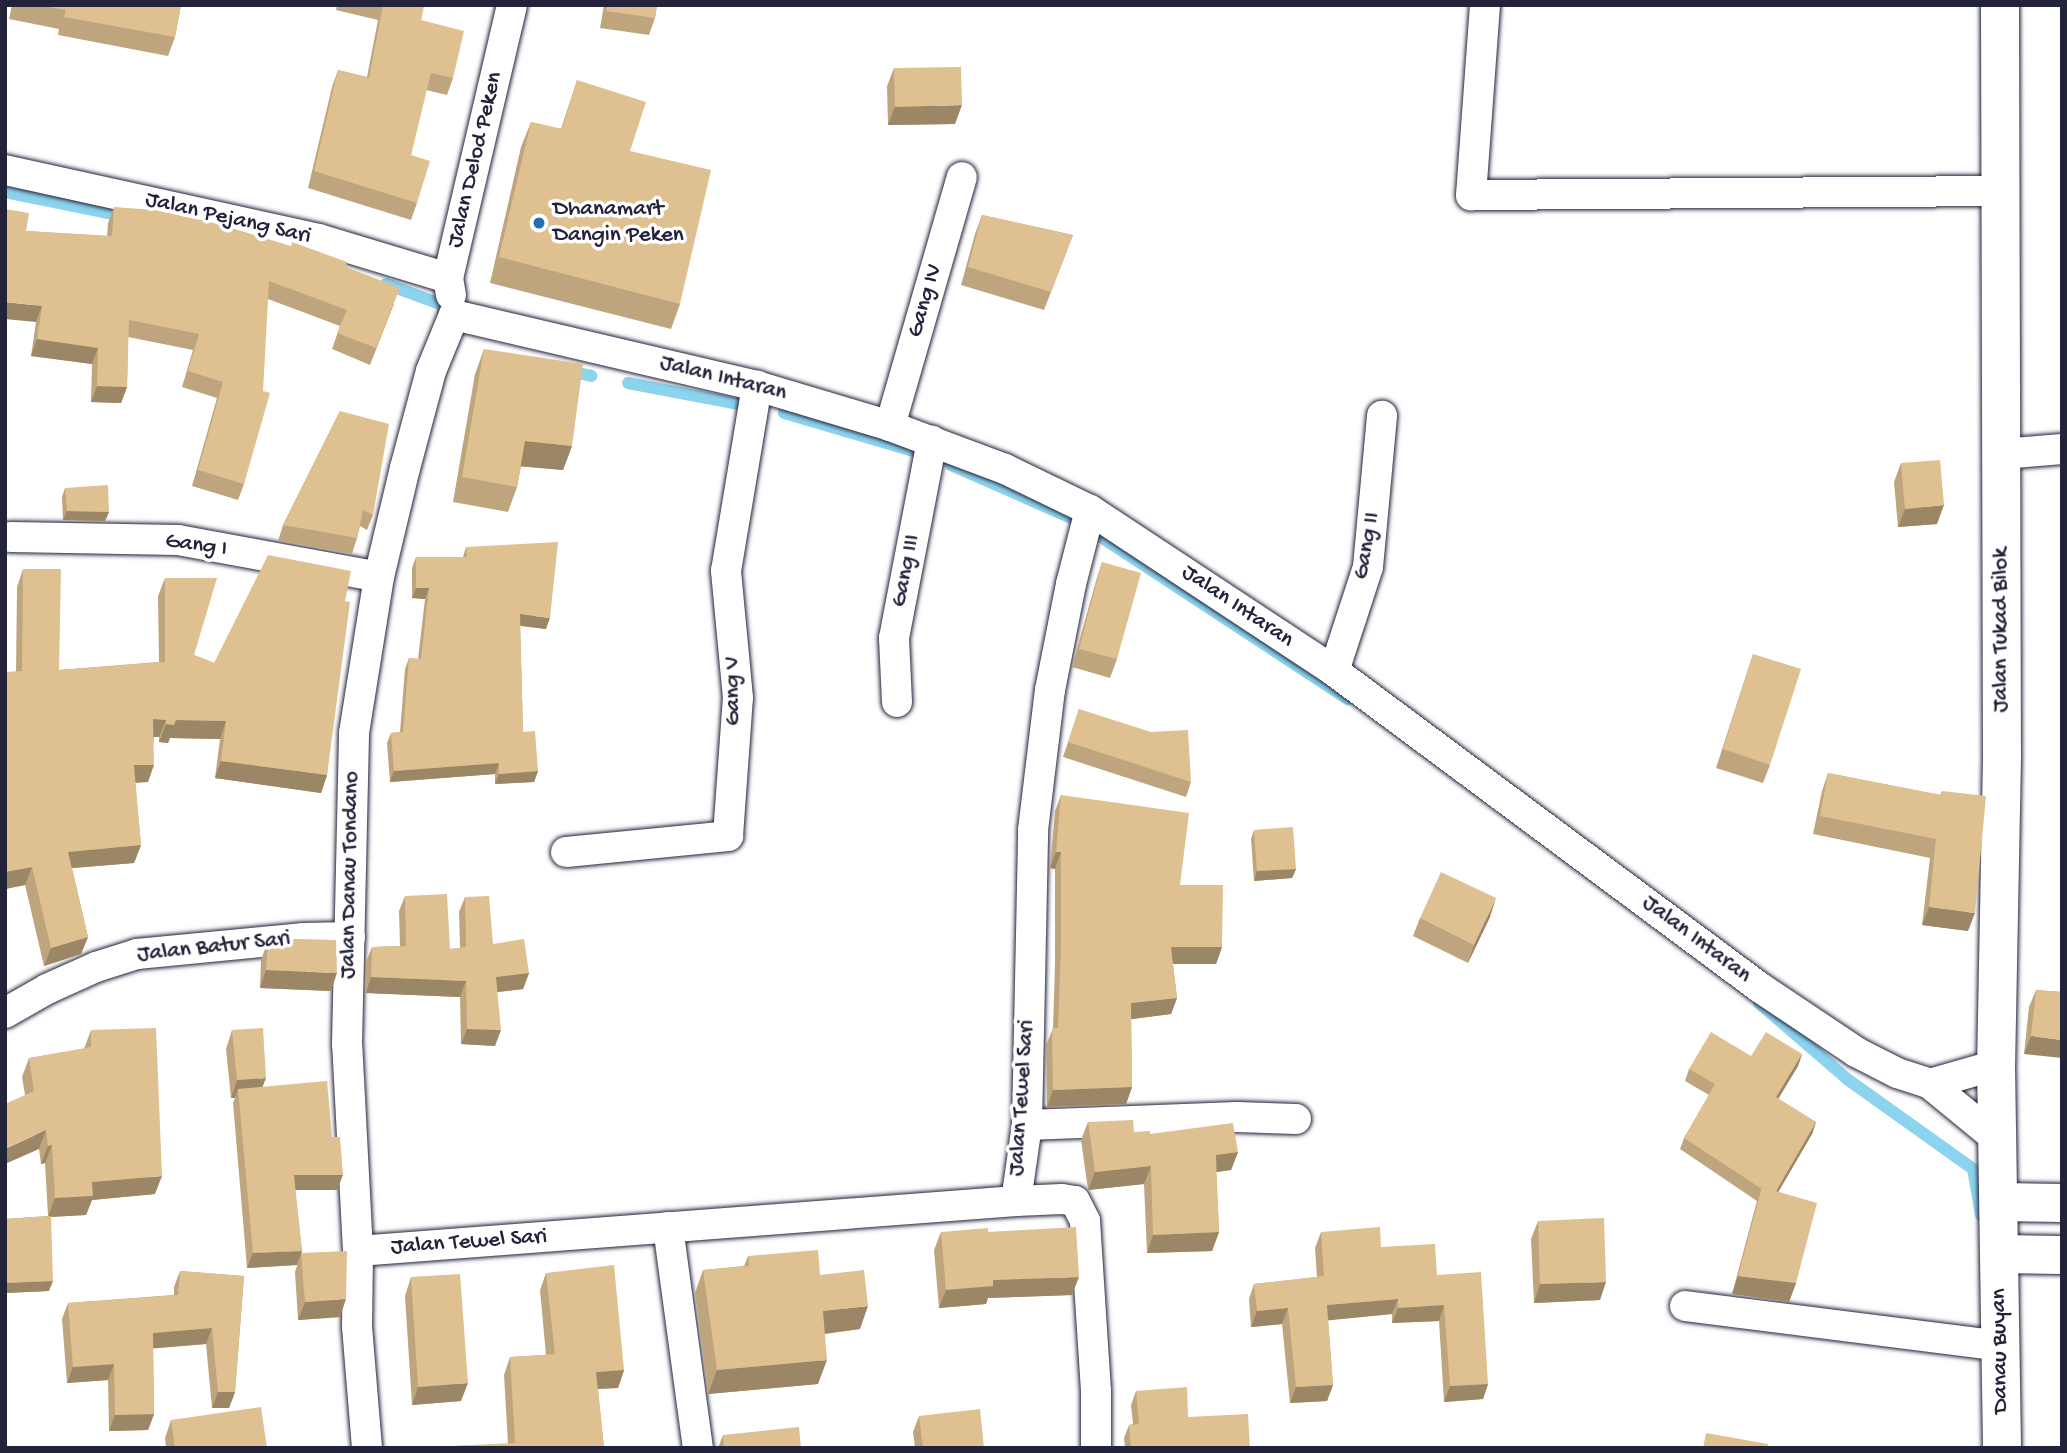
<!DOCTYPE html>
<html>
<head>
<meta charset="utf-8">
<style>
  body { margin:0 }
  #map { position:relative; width:2067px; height:1453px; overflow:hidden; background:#fff; font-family:"Gochi Hand",sans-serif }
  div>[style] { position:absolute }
  .stream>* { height:12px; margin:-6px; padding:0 6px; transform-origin:6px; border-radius:6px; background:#8cd3ee }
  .roads { filter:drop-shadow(0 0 2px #22223b) drop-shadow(0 0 2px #22223b) }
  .street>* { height:30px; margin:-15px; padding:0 15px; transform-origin:15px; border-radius:15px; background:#fff }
  .secondary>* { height:38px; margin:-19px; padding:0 19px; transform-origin:19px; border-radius:19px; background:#fff }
  .wall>* { inset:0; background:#bfa57d }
  .shaded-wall>* { inset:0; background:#9b8666 }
  .building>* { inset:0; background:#dec091 }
  .dots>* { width:19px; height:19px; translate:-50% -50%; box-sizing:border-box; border:4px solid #fff; border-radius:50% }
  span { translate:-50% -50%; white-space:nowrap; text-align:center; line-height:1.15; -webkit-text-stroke:7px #fff; paint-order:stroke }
  .street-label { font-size:23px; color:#22223b }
  .poi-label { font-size:23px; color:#22223b }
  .left { translate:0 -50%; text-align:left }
  .frame { position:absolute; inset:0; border:7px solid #22223b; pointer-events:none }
</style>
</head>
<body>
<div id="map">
  <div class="stream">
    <div style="left:5px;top:192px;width:126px;rotate:11.5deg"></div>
    <div style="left:386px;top:284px;width:61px;rotate:20.2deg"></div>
    <div style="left:443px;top:305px;width:12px;rotate:90deg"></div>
    <div style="left:568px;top:371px;width:24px;rotate:12deg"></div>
    <div style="left:628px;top:383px;width:117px;rotate:10.8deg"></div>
    <div style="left:784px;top:413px;width:142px;rotate:16.4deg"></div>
    <div style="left:951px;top:465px;width:131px;rotate:23.8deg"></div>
    <div style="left:1104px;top:539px;width:292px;rotate:33.3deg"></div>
    <div style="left:1759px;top:1003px;width:116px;rotate:40.8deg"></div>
    <div style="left:1847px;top:1079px;width:155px;rotate:35.5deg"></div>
    <div style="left:1973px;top:1169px;width:47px;rotate:80.1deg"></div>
  </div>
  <div class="roads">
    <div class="street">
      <div style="left:1485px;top:5px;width:191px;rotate:94.2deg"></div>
      <div style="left:1471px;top:195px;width:529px;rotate:-0.43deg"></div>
      <div style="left:5px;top:170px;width:321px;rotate:12.4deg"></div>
      <div style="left:319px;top:239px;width:135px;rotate:16.8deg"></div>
      <div style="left:451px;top:295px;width:17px;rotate:-100deg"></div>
      <div style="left:448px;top:278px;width:280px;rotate:-76.8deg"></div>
      <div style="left:454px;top:315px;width:311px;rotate:13.2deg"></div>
      <div style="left:757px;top:386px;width:139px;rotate:16.7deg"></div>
      <div style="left:890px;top:426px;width:123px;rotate:20.5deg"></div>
      <div style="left:1005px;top:469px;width:94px;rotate:25.8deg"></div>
      <div style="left:1090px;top:510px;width:292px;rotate:33.4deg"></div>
      <div style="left:1334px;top:671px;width:530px;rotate:36.63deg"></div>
      <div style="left:1759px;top:987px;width:117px;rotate:33.8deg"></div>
      <div style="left:1856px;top:1052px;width:46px;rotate:27.1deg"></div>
      <div style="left:1897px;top:1073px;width:35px;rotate:18deg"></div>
      <div style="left:1930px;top:1084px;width:87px;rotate:39.4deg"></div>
      <div style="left:890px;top:426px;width:259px;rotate:-73.9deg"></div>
      <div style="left:2002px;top:454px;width:60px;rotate:-4.8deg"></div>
      <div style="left:11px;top:537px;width:167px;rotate:1deg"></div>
      <div style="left:178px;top:540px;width:204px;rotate:10.4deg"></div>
      <div style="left:1334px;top:671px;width:109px;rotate:-71.9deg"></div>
      <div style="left:1368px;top:567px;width:152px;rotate:-84.7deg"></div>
      <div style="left:897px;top:702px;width:64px;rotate:-92.7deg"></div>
      <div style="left:894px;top:638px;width:201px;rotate:-79.1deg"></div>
      <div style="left:566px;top:852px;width:163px;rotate:-5.6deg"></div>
      <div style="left:728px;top:836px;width:138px;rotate:-85.9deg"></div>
      <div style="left:738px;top:698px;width:128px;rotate:-95.4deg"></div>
      <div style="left:726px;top:571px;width:188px;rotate:-80.5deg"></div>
      <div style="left:5px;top:1013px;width:48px;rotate:-29.7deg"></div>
      <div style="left:47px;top:989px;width:54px;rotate:-24.2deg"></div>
      <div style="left:96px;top:967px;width:43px;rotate:-17.6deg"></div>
      <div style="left:137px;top:954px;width:168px;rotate:-5.5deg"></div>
      <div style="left:304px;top:938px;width:46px;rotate:-1.2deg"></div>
      <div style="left:1930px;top:1084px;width:69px;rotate:-16.1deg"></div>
      <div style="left:1027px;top:1125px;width:210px;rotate:-2.2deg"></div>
      <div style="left:1237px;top:1117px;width:59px;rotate:1.9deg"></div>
      <div style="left:1016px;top:1201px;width:77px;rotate:-81.8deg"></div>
      <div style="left:1027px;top:1125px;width:295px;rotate:-88.8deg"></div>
      <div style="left:1033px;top:830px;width:141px;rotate:-83.1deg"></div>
      <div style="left:1050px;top:690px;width:108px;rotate:-78.8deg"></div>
      <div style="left:1071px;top:584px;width:76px;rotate:-75.6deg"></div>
      <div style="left:668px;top:1227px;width:223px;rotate:82.3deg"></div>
      <div style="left:358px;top:1251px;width:660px;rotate:-4.35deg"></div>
      <div style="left:1016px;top:1201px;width:46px;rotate:-2.5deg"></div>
      <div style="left:1062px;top:1199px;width:13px;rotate:9deg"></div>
      <div style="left:1075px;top:1201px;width:22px;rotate:63deg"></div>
      <div style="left:1085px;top:1221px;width:170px;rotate:86.3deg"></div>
      <div style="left:1096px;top:1391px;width:57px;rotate:90deg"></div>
      <div style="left:1685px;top:1306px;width:319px;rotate:7.2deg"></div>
      <div style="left:367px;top:1448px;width:122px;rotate:-94.7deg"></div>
      <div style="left:357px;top:1326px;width:75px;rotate:-89.2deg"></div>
      <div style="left:358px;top:1251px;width:207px;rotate:-93deg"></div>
      <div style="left:347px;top:1044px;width:311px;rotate:-88.7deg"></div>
      <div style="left:354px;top:733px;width:158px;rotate:-80.9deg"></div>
      <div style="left:379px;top:577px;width:112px;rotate:-76.6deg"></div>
      <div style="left:405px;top:468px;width:100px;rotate:-75deg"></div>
      <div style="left:431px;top:371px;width:61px;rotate:-67.7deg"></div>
    </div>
    <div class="secondary">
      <div style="left:2000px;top:5px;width:752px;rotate:89.85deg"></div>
      <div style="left:2002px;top:757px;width:308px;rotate:91.1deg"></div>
      <div style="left:1996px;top:1065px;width:383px;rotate:89.1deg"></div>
      <div style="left:2000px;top:1202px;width:62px;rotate:0.9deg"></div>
      <div style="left:2000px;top:1254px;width:62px;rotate:0.9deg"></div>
    </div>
  </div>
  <div class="wall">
    <div style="clip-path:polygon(12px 5px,181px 5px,175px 37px,168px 56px,58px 35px,59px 29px,9px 19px)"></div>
    <div style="clip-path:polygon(337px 5px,424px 5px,421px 20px,453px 78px,447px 95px,426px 90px,411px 155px,417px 203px,411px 220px,308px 188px,332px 87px,338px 70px,367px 77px,378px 20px,336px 10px)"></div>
    <div style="clip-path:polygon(604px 5px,657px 5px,655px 18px,649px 35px,600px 28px)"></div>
    <div style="clip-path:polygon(894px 68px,955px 124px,888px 125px,887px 86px)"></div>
    <div style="clip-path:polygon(577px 80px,630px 151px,680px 304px,671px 329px,490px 283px,521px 147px,531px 122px,561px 129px)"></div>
    <div style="clip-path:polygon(114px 207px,346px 267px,394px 304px,370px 365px,332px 349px,340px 326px,268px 299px,244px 484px,238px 500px,192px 486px,217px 398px,182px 387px,193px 350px,128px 337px,127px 387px,121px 403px,91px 402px,92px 364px,31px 356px,36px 322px,26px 231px,107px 236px,108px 223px)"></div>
    <div style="clip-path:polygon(982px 215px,1073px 235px,1044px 310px,961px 285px,975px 234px)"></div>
    <div style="clip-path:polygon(484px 349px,572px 446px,563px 470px,521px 466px,517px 487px,508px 512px,453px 502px,475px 374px)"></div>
    <div style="clip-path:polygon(340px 411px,373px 515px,367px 530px,360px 526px,357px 538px,352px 554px,278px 541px,283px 525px)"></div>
    <div style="clip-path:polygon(1901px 463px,1937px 524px,1898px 527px,1894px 482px)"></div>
    <div style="clip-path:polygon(65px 488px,109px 512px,105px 521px,63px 520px,62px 497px)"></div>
    <div style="clip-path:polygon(466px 547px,546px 629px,520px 626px,523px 732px,538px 771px,534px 782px,495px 784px,495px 774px,390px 782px,387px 743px,391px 733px,400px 732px,405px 669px,409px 658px,418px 659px,425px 599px,412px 598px,412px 568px,416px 557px,463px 557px)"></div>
    <div style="clip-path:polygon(1102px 562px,1117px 659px,1110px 678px,1072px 667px,1096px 581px)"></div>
    <div style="clip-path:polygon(23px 569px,59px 670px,159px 662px,158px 596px,165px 578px,194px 655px,214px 663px,345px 601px,327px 775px,321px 793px,215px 778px,220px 739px,170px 738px,168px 743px,159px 742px,159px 737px,154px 737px,148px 782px,135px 783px,141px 845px,134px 863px,72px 868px,88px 937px,81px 954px,44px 966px,25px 885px,5px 889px,5px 672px,16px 672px,17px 587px)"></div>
    <div style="clip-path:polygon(1753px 654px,1770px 765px,1763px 783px,1716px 768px)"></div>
    <div style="clip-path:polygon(1079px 709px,1191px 782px,1186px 797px,1063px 757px)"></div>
    <div style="clip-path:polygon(1828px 773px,1940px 795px,1942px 791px,1968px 931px,1922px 925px,1930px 858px,1813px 834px,1822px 791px)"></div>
    <div style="clip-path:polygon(1061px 795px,1180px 885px,1222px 947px,1216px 964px,1173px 964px,1177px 998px,1171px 1014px,1131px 1019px,1132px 1087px,1126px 1104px,1047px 1107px,1046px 1045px,1053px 1028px,1055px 964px,1055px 869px,1050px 868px,1055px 811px)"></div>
    <div style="clip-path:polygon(1254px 830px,1296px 869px,1292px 878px,1254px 881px,1251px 839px)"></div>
    <div style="clip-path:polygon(405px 896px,450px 949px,460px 948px,459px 912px,465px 897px,493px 944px,529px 973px,523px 989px,497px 992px,495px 1046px,461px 1044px,460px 997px,366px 993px,366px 962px,372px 947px,400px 946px,399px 911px)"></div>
    <div style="clip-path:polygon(1490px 917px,1468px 963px,1413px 936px,1420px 918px)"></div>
    <div style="clip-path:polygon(268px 941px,331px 991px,260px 988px,261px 960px)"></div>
    <div style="clip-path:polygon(2036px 990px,2062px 992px,2024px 1054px,2029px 1007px)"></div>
    <div style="clip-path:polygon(91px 1030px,155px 1194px,92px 1200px,86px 1215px,51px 1217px,49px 1291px,5px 1293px,5px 1219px,48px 1216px,45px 1163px,41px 1164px,39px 1149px,25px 1095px,22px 1077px,29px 1058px,84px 1049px)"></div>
    <div style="clip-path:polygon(232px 1030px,263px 1087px,337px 1190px,295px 1190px,302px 1251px,297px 1265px,247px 1268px,233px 1103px,235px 1098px,231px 1098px,226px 1049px)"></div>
    <div style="clip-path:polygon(1802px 1054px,1798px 1066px,1778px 1099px,1816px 1122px,1812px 1134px,1778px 1192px,1796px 1283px,1789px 1302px,1732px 1294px,1757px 1201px,1680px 1149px,1684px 1138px,1709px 1095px,1685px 1081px,1689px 1069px,1751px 1056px)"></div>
    <div style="clip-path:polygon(1088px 1122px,1134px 1132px,1150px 1134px,1238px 1152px,1231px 1170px,1216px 1172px,1219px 1232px,1212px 1251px,1147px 1253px,1144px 1184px,1088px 1190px,1081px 1140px)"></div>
    <div style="clip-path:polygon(1538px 1221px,1600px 1300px,1534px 1303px,1531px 1239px)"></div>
    <div style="clip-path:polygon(941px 1232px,988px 1232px,1072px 1295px,988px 1298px,986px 1304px,939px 1308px,934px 1250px)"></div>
    <div style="clip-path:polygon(1321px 1232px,1381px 1247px,1437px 1275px,1488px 1384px,1483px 1399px,1444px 1402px,1439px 1321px,1392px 1323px,1392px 1314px,1328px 1320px,1333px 1385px,1327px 1401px,1290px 1403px,1282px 1324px,1251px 1327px,1249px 1299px,1254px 1284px,1317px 1277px,1315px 1248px)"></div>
    <div style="clip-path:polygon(301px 1253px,340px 1317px,298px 1320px,295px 1272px)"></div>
    <div style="clip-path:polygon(748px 1256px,820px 1275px,860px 1329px,825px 1334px,818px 1384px,708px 1394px,695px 1293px,703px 1270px,744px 1266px)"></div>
    <div style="clip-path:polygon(180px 1271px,244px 1276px,235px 1392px,229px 1408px,212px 1408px,206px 1344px,153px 1348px,154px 1414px,148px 1430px,109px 1431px,108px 1380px,67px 1383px,62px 1319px,68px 1303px,174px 1295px,174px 1287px)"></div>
    <div style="clip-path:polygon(546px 1273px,624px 1370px,618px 1388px,598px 1389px,604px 1448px,452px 1448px,453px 1446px,508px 1444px,504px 1375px,510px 1357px,546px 1355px,540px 1290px)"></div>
    <div style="clip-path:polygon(411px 1277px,461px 1401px,412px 1405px,405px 1296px)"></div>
    <div style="clip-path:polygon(1136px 1391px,1250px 1448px,1125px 1448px,1124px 1438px,1129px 1425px,1133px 1424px,1131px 1405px)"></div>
    <div style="clip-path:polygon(919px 1416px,984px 1448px,915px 1448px,913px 1432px)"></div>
    <div style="clip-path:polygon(171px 1420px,267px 1448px,166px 1448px,165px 1438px)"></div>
    <div style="clip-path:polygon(723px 1435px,801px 1448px,718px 1448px)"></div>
  </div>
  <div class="shaded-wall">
    <div style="clip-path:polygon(962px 105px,955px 124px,888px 125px,895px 107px)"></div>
    <div style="clip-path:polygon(5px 302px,42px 306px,36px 322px,5px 319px)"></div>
    <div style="clip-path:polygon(37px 339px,98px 348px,92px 364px,31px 356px)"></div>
    <div style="clip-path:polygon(97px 386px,127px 387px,121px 403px,91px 402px)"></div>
    <div style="clip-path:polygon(525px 441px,572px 446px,563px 470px,516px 466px)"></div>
    <div style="clip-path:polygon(1944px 505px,1937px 524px,1898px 527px,1905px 509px)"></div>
    <div style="clip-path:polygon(67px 511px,109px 512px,105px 521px,63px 520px)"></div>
    <div style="clip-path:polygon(416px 588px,429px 588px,425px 599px,412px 598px)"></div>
    <div style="clip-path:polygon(520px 614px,550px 618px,546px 629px,516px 625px)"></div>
    <div style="clip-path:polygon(153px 719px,166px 720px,159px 737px,147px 737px)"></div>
    <div style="clip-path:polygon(176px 720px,226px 721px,220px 739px,170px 738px,168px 743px,159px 742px,166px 724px)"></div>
    <div style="clip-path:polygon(221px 761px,327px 775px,321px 793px,215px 778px)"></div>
    <div style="clip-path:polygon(499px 763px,495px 774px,390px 782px,394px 771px)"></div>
    <div style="clip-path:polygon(134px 765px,154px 765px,148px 782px,127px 783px)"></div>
    <div style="clip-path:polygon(538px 771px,534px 782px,495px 784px,499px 774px)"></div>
    <div style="clip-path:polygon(141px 845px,134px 863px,61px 869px,68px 852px)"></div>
    <div style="clip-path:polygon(1056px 852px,1061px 852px,1055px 869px,1050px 868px)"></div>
    <div style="clip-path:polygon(32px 867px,25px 885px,5px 889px,5px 872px)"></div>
    <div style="clip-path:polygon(1296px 869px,1292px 878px,1254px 881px,1257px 871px)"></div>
    <div style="clip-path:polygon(1496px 898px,1490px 917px,1468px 963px,1474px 945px)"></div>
    <div style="clip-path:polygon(1929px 907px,1975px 913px,1968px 931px,1922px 925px)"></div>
    <div style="clip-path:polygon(88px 937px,81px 954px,44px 966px,51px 948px)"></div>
    <div style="clip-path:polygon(1171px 947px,1222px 947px,1216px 964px,1165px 964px)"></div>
    <div style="clip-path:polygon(266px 970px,337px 973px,331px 991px,260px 988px)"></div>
    <div style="clip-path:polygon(529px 973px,523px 989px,490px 993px,496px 977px)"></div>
    <div style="clip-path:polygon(371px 977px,466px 981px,460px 997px,366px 993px)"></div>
    <div style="clip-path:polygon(1177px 998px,1171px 1014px,1125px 1020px,1131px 1003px)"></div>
    <div style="clip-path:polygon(467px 1029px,501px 1030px,495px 1046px,461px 1044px)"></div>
    <div style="clip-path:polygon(2031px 1036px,2062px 1040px,2062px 1058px,2024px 1054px)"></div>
    <div style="clip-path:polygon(1802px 1054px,1798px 1066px,1772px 1109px,1776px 1097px)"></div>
    <div style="clip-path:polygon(266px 1078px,259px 1096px,238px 1089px,235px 1098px,231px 1098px,237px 1080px)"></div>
    <div style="clip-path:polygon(1132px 1087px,1126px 1104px,1047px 1107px,1053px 1090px)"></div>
    <div style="clip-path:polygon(1816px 1122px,1812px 1134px,1769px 1208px,1773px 1197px)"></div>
    <div style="clip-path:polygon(46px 1130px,39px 1149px,5px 1164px,5px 1149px)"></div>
    <div style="clip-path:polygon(52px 1145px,45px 1163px,41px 1164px,48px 1146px)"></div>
    <div style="clip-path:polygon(1238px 1152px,1231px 1170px,1209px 1173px,1216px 1155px)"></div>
    <div style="clip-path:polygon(1151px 1166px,1144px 1184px,1088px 1190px,1095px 1172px)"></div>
    <div style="clip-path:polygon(294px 1175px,343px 1175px,337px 1190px,289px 1190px)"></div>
    <div style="clip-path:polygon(162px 1176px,155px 1194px,92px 1200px,86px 1215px,48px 1217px,55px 1198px,92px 1182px)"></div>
    <div style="clip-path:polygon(1219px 1232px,1212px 1251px,1147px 1253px,1153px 1235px)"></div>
    <div style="clip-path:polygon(302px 1251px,297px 1265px,247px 1268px,253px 1253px)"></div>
    <div style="clip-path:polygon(1738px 1276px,1796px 1283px,1789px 1302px,1732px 1294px)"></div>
    <div style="clip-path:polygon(1079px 1277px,1072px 1295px,988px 1298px,986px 1304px,939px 1308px,946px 1290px,993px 1280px)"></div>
    <div style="clip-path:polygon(53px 1281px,49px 1291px,5px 1293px,5px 1283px)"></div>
    <div style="clip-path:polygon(1606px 1282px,1600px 1300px,1534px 1303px,1540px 1284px)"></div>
    <div style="clip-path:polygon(346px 1299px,340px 1317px,298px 1320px,305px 1302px)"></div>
    <div style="clip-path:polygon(1398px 1299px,1392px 1314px,1322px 1321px,1327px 1305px)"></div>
    <div style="clip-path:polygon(1444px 1305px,1439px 1321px,1392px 1323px,1398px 1308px)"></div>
    <div style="clip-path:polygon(868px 1306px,860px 1329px,814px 1335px,823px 1311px)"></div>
    <div style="clip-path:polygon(1288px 1308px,1282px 1324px,1251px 1327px,1257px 1311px)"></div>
    <div style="clip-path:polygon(212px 1328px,206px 1344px,147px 1349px,153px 1333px)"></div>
    <div style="clip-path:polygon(827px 1360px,818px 1384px,708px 1394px,717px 1370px)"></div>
    <div style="clip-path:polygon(114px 1364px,108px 1380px,67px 1383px,73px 1367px)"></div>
    <div style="clip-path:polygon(624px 1370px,618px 1388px,590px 1389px,596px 1372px)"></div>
    <div style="clip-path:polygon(468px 1383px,461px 1401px,412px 1405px,418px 1387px)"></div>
    <div style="clip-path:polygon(1488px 1384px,1483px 1399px,1444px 1402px,1450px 1386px)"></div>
    <div style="clip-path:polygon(1333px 1385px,1327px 1401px,1290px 1403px,1296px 1387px)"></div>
    <div style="clip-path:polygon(218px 1392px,235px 1392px,229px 1408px,212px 1408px)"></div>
    <div style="clip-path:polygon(154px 1414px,148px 1430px,109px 1431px,115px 1415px)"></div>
  </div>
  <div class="building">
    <div style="clip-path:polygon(39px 5px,181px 5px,175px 37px,64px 17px,66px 10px)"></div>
    <div style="clip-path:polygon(383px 5px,424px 5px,421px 20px,464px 31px,453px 78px,431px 73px,411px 155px,430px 161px,417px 203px,314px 171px,338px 70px,369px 78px)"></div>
    <div style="clip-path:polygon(607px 5px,657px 5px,655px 18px,606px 11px)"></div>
    <div style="clip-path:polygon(961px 67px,962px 105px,895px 107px,894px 68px)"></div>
    <div style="clip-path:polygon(577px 80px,646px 102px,630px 151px,711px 170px,680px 304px,499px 257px,531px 122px,562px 129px)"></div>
    <div style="clip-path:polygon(114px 207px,155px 210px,218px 224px,291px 246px,292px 242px,347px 262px,346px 267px,400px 288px,376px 348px,337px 333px,347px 310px,269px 281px,263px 391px,270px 393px,244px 484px,198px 470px,223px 382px,188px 371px,199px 334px,129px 320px,127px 387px,97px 386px,98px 348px,37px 339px,42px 306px,5px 302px,5px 209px,29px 213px,26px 231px,112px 236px)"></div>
    <div style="clip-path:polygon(982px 215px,1073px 235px,1051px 292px,968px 267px)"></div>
    <div style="clip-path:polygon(484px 349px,583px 364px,572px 446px,525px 441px,517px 487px,462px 477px)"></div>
    <div style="clip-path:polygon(340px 411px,389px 424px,373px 515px,363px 510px,357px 538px,283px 525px)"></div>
    <div style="clip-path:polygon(1940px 460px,1944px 505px,1905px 509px,1901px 463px)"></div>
    <div style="clip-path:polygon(108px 485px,109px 512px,67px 511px,65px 488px)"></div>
    <div style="clip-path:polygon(558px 542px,550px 618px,520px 614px,523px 732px,535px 731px,538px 771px,499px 774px,499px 763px,394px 771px,391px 733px,403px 732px,409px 658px,421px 659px,429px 588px,416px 588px,416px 557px,467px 557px,466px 547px)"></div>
    <div style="clip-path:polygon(268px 555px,351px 571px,345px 601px,350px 602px,327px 775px,221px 761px,226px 721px,176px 720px,174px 725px,166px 724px,166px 720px,153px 719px,154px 765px,134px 765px,141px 845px,68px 852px,88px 937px,51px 948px,32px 867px,5px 872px,5px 672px,22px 671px,23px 569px,61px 569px,59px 670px,165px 662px,165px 578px,217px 578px,194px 655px,214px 663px)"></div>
    <div style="clip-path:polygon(1102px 562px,1141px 573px,1117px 659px,1079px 649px)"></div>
    <div style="clip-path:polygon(1753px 654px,1801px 669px,1770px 765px,1723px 749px)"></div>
    <div style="clip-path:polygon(1079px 709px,1151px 732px,1188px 730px,1191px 782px,1068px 742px)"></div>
    <div style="clip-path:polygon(1828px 773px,1941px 795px,1942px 791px,1986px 796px,1975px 913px,1929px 907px,1936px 839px,1820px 816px)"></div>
    <div style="clip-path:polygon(1061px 795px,1189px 813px,1180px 885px,1223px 885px,1222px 947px,1171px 947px,1177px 998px,1131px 1003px,1132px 1087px,1053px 1090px,1052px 1028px,1058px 1028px,1061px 947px,1061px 852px,1056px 852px)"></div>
    <div style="clip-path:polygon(1293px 827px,1296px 869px,1257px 871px,1254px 830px)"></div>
    <div style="clip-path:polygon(1441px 872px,1496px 898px,1474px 945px,1420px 918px)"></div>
    <div style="clip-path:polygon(447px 894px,450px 949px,466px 947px,465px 897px,489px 896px,493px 944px,524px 939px,529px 973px,496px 977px,501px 1030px,467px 1029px,466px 981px,371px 977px,372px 947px,406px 946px,405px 896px)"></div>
    <div style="clip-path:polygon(296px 939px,336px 940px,337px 973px,266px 970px,268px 941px)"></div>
    <div style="clip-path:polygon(2036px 990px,2062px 992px,2062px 1040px,2031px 1036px)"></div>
    <div style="clip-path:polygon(156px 1028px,162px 1176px,92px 1182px,93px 1196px,55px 1198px,52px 1145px,48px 1146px,46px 1130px,5px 1149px,5px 1104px,34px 1091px,29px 1058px,91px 1047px,91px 1030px)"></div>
    <div style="clip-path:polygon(263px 1028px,266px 1078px,237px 1080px,232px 1030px)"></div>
    <div style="clip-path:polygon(1711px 1032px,1751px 1056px,1766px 1032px,1802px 1054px,1776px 1097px,1816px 1122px,1776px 1191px,1762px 1187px,1762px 1189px,1684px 1138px,1715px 1084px,1689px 1069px)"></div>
    <div style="clip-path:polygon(327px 1081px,332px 1137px,340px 1137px,343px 1175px,294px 1175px,302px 1251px,253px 1253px,238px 1089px)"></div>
    <div style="clip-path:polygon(1133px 1120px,1134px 1132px,1150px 1131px,1150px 1134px,1233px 1123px,1238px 1152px,1216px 1155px,1219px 1232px,1153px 1235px,1151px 1166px,1095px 1172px,1088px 1122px)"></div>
    <div style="clip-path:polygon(1762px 1187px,1817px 1203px,1796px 1283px,1738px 1276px)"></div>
    <div style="clip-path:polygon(51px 1216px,53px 1281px,5px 1283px,5px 1219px)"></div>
    <div style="clip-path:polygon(1604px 1218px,1606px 1282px,1540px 1284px,1538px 1221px)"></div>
    <div style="clip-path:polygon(1076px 1227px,1079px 1277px,993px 1280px,993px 1286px,946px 1290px,941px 1232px,988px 1228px,988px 1232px)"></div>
    <div style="clip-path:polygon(1380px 1227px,1381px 1247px,1435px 1244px,1437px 1275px,1481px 1272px,1488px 1384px,1450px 1386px,1444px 1305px,1398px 1308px,1398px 1299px,1327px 1305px,1333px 1385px,1296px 1387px,1288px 1308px,1257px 1311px,1254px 1284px,1324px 1276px,1321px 1232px)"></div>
    <div style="clip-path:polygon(818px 1250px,820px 1275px,864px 1270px,868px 1306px,823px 1311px,827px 1360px,717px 1370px,703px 1270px,749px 1266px,748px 1256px)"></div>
    <div style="clip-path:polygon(347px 1251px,346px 1299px,305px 1302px,301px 1253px)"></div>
    <div style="clip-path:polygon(614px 1265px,624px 1370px,596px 1372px,604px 1448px,453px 1448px,453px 1446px,515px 1443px,510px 1357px,555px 1354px,546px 1273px)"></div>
    <div style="clip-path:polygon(180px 1271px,244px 1276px,235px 1392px,218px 1392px,212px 1328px,153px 1333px,154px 1414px,115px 1415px,114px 1364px,73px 1367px,68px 1303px,178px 1295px)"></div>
    <div style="clip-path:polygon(460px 1274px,468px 1383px,418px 1387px,411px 1277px)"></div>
    <div style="clip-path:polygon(1187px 1387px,1188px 1417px,1248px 1414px,1250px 1448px,1131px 1448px,1129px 1425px,1139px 1424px,1136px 1391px)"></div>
    <div style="clip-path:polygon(261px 1407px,267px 1448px,175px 1448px,171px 1420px)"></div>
    <div style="clip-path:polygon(980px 1409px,984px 1448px,923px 1448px,919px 1416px)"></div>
    <div style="clip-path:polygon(799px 1427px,801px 1448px,724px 1448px,723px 1435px)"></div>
    <div style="clip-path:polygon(1706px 1433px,1768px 1444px,1767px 1448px,1703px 1448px)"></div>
  </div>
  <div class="dots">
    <div style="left:539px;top:223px;background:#1f6fb2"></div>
  </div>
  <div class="street-label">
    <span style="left:476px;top:160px;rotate:-77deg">Jalan Delod Peken</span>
    <span style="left:228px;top:219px;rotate:13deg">Jalan Pejang Sari</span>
    <span style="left:926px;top:301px;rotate:-74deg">Gang IV</span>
    <span style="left:723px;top:379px;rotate:14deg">Jalan Intaran</span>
    <span style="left:196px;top:546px;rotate:8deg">Gang I</span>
    <span style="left:1368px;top:546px;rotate:-80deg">Gang II</span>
    <span style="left:907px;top:571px;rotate:-79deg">Gang III</span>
    <span style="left:1237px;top:607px;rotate:34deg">Jalan Intaran</span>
    <span style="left:2002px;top:630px;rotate:-90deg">Jalan Tukad Bilok</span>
    <span style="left:734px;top:691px;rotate:-91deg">Gang V</span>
    <span style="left:351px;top:875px;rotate:-89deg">Jalan Danau Tondano</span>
    <span style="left:1696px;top:940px;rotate:37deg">Jalan Intaran</span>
    <span style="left:214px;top:948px;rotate:-6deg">Jalan Batur Sari</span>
    <span style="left:1023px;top:1098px;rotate:-86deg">Jalan Tewel Sari</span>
    <span style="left:469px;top:1243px;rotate:-4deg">Jalan Tewel Sari</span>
    <span style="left:2001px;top:1351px;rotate:-91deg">Danau Buyan</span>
  </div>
  <div class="poi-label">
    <span class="left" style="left:553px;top:223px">Dhanamart<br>Dangin Peken</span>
  </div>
  <div class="frame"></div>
</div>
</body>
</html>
